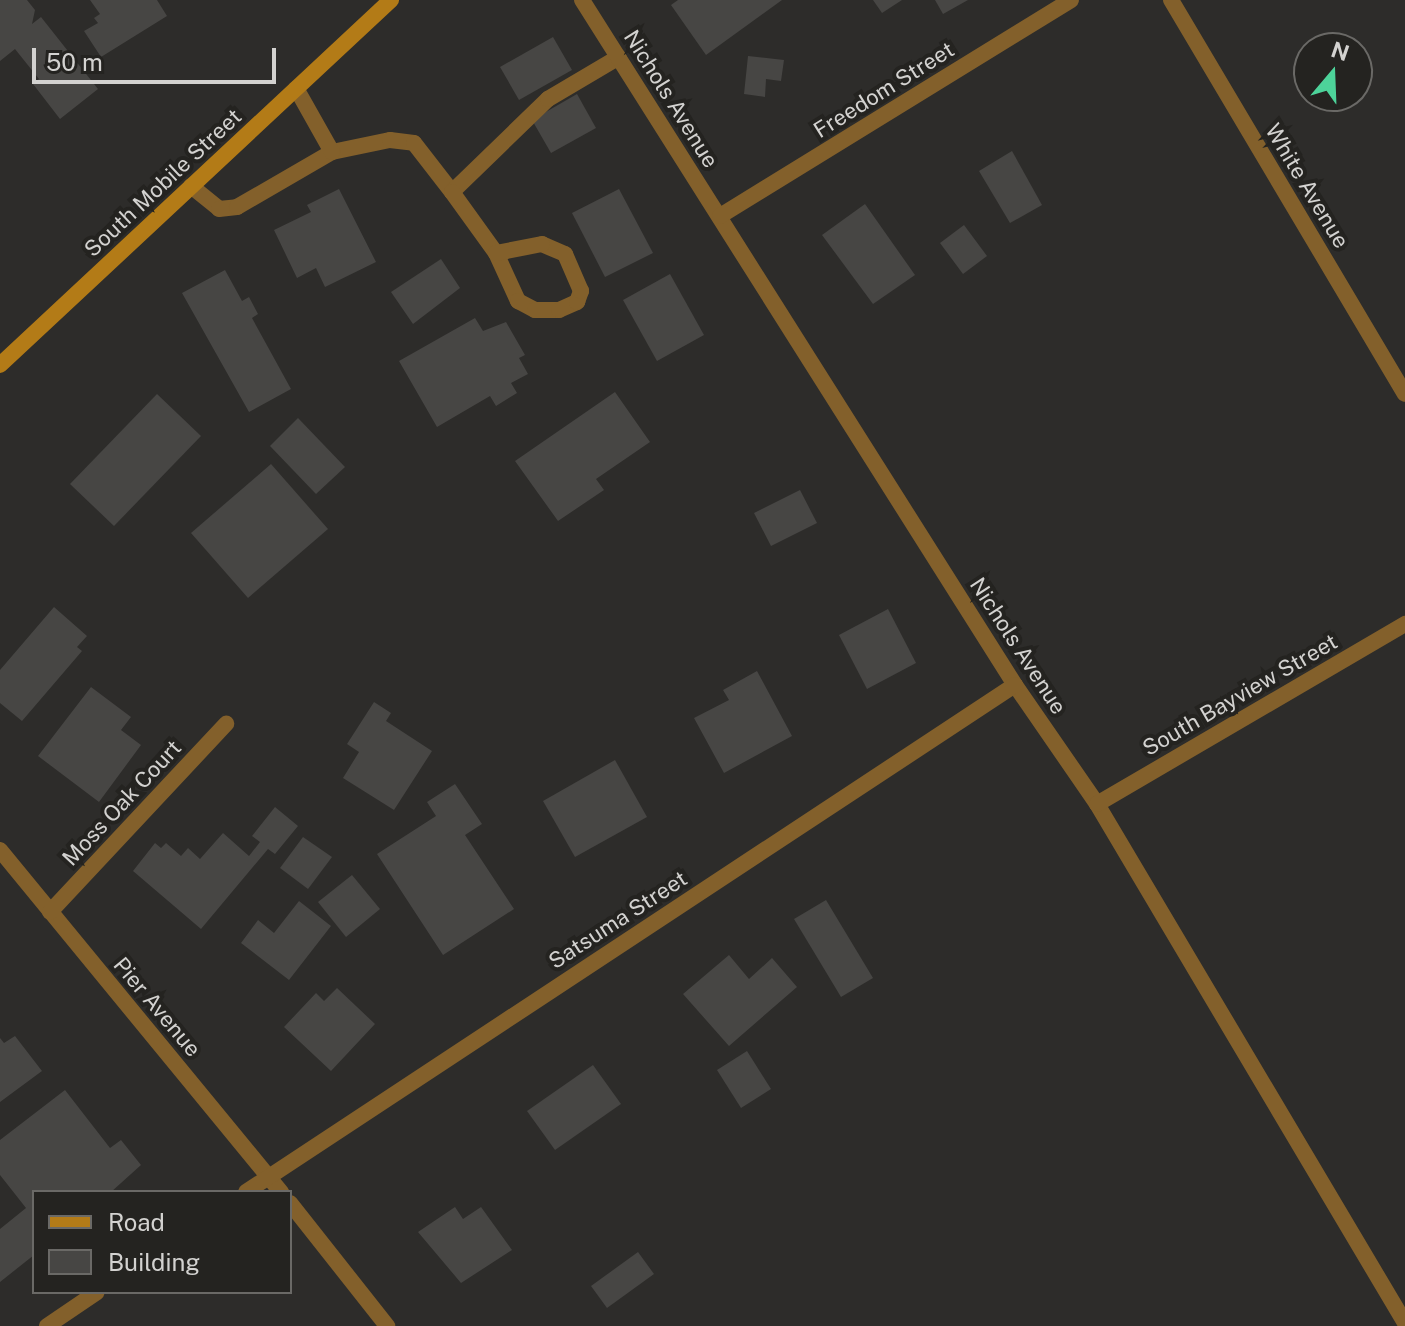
<!DOCTYPE html>
<html>
<head>
<meta charset="utf-8">
<style>
  body { margin:0 }
  #map { position:relative; width:1405px; height:1326px; overflow:hidden; background:#2d2c2a; font-family:"Public Sans",sans-serif }
  div>[style] { position:absolute }
  .building>* { inset:0; background:#474644 }
  .lane>* { height:16px; margin:-8px; padding:0 8px; transform-origin:8px; border-radius:8px; background:#83602b }
  .street>* { height:16px; margin:-8px; padding:0 8px; transform-origin:8px; border-radius:8px; background:#83602b }
  .secondary>* { height:16px; margin:-8px; padding:0 8px; transform-origin:8px; border-radius:8px; background:#b37b17 }
  span { translate:-50% -50%; white-space:nowrap; text-align:center; line-height:1.15; -webkit-text-stroke:8px #242320; paint-order:stroke }
  .street-label { font-size:22px; color:#d3d2d0 }
  .legend { position:absolute; left:32px; top:1190px; width:260px; height:104px; box-sizing:border-box; background:#242320; border:2px solid #6a6966; margin:0; padding:10px 14px; list-style:none; font-size:24px; color:#d3d2d0 }
  .legend li { display:flex; align-items:center; gap:16px; height:40px }
  .legend b { width:40px; border:2px solid #6a6966 }
  .north { position:absolute; left:1293px; top:32px; width:80px; height:80px; box-sizing:border-box; background:#242320; border:2px solid #6a6966; border-radius:50%; rotate:19deg; font-size:22px; font-weight:700; line-height:32px; text-align:center; color:#d3d2d0 }
  .north::after { content:''; display:block; margin:auto; width:28px; height:36px; background:#4dd39a; clip-path:polygon(50% 0,100% 100%,50% 72%,0 100%) }
  .scale { position:absolute; left:32px; top:48px; width:244px; height:36px; box-sizing:border-box; border:4px solid #d3d2d0; border-top:0; padding-left:10px; font-size:24px; line-height:28px; white-space:nowrap; color:#d3d2d0; -webkit-text-stroke:6px #242320; paint-order:stroke }
</style>
</head>
<body>
<div id="map">
  <div class="building">
    <div style="clip-path:polygon(0 0,27px 0,35px 10px,32px 24px,41px 17px,98px 89px,60px 119px,33px 84px,39px 79px,15px 49px,0 61px)"></div>
    <div style="clip-path:polygon(90px 0,157px 0,167px 16px,101px 57px,84px 31px,98px 23px,94px 18px,100px 14px)"></div>
    <div style="clip-path:polygon(678px 0,782px 0,706px 55px,671px 5px)"></div>
    <div style="clip-path:polygon(873px 0,902px 0,882px 13px)"></div>
    <div style="clip-path:polygon(935px 0,968px 0,943px 14px)"></div>
    <div style="clip-path:polygon(553px 37px,572px 70px,519px 100px,500px 67px)"></div>
    <div style="clip-path:polygon(748px 56px,784px 60px,781px 81px,766px 79px,765px 97px,744px 94px)"></div>
    <div style="clip-path:polygon(577px 94px,596px 128px,551px 153px,532px 120px)"></div>
    <div style="clip-path:polygon(1012px 151px,1042px 205px,1010px 223px,979px 171px)"></div>
    <div style="clip-path:polygon(339px 189px,376px 262px,325px 287px,316px 268px,297px 278px,274px 230px,311px 212px,307px 205px)"></div>
    <div style="clip-path:polygon(619px 189px,653px 253px,605px 277px,572px 213px)"></div>
    <div style="clip-path:polygon(865px 204px,915px 275px,873px 304px,822px 235px)"></div>
    <div style="clip-path:polygon(964px 225px,987px 256px,963px 274px,940px 243px)"></div>
    <div style="clip-path:polygon(441px 259px,460px 288px,413px 324px,391px 292px)"></div>
    <div style="clip-path:polygon(225px 270px,242px 301px,249px 297px,258px 314px,252px 318px,291px 389px,249px 412px,182px 293px)"></div>
    <div style="clip-path:polygon(670px 274px,704px 335px,657px 361px,623px 300px)"></div>
    <div style="clip-path:polygon(475px 318px,483px 331px,506px 322px,525px 355px,519px 358px,528px 374px,511px 383px,517px 393px,496px 406px,490px 396px,437px 427px,399px 361px)"></div>
    <div style="clip-path:polygon(615px 392px,650px 442px,596px 479px,604px 490px,558px 521px,515px 461px)"></div>
    <div style="clip-path:polygon(157px 394px,201px 436px,114px 526px,70px 484px)"></div>
    <div style="clip-path:polygon(298px 418px,345px 467px,316px 494px,270px 446px)"></div>
    <div style="clip-path:polygon(271px 464px,328px 529px,248px 598px,191px 533px)"></div>
    <div style="clip-path:polygon(800px 490px,817px 523px,771px 546px,754px 513px)"></div>
    <div style="clip-path:polygon(54px 607px,87px 636px,77px 647px,82px 651px,22px 721px,0 703px,0 670px)"></div>
    <div style="clip-path:polygon(888px 609px,916px 663px,867px 689px,839px 635px)"></div>
    <div style="clip-path:polygon(757px 671px,792px 736px,724px 773px,694px 718px,729px 700px,723px 690px)"></div>
    <div style="clip-path:polygon(91px 687px,131px 717px,121px 730px,141px 745px,99px 802px,38px 756px)"></div>
    <div style="clip-path:polygon(374px 702px,391px 713px,386px 721px,432px 751px,394px 810px,343px 778px,359px 752px,347px 744px)"></div>
    <div style="clip-path:polygon(615px 760px,647px 817px,575px 857px,543px 801px)"></div>
    <div style="clip-path:polygon(455px 784px,482px 824px,465px 835px,514px 909px,443px 955px,377px 854px,436px 816px,427px 802px)"></div>
    <div style="clip-path:polygon(275px 807px,298px 826px,275px 854px,268px 849px,201px 929px,133px 871px,155px 843px,161px 848px,166px 843px,181px 856px,188px 848px,200px 859px,223px 833px,249px 856px,260px 842px,252px 836px)"></div>
    <div style="clip-path:polygon(303px 837px,332px 857px,308px 889px,280px 868px)"></div>
    <div style="clip-path:polygon(352px 875px,380px 909px,346px 937px,318px 902px)"></div>
    <div style="clip-path:polygon(826px 900px,873px 978px,841px 997px,794px 919px)"></div>
    <div style="clip-path:polygon(299px 901px,331px 926px,289px 980px,241px 943px,258px 920px,274px 933px)"></div>
    <div style="clip-path:polygon(729px 955px,749px 979px,772px 958px,797px 987px,729px 1046px,683px 994px)"></div>
    <div style="clip-path:polygon(337px 988px,375px 1024px,331px 1071px,284px 1027px,316px 993px,324px 1001px)"></div>
    <div style="clip-path:polygon(15px 1036px,42px 1071px,0 1102px,0 1038px,4px 1043px)"></div>
    <div style="clip-path:polygon(747px 1051px,771px 1089px,741px 1108px,717px 1070px)"></div>
    <div style="clip-path:polygon(593px 1065px,621px 1104px,555px 1150px,527px 1111px)"></div>
    <div style="clip-path:polygon(65px 1090px,110px 1148px,121px 1140px,141px 1165px,111px 1192px,34px 1192px,34px 1255px,0 1282px,0 1229px,26px 1208px,0 1175px,0 1140px)"></div>
    <div style="clip-path:polygon(455px 1207px,463px 1219px,481px 1207px,512px 1250px,461px 1283px,418px 1232px)"></div>
    <div style="clip-path:polygon(638px 1252px,654px 1274px,607px 1308px,591px 1286px)"></div>
  </div>
  <div class="lane">
    <div style="left:332px;top:152px;width:59px;rotate:-11.7deg"></div>
    <div style="left:390px;top:140px;width:24px;rotate:7deg"></div>
    <div style="left:414px;top:143px;width:62px;rotate:52.2deg"></div>
    <div style="left:452px;top:192px;width:134px;rotate:-44.1deg"></div>
    <div style="left:548px;top:99px;width:82px;rotate:-30.6deg"></div>
    <div style="left:191px;top:186px;width:36px;rotate:39deg"></div>
    <div style="left:219px;top:209px;width:18px;rotate:-6deg"></div>
    <div style="left:237px;top:207px;width:110px;rotate:-30.1deg"></div>
    <div style="left:332px;top:152px;width:73px;rotate:-119.4deg"></div>
    <div style="left:452px;top:192px;width:75px;rotate:54.2deg"></div>
    <div style="left:496px;top:253px;width:53px;rotate:65.4deg"></div>
    <div style="left:518px;top:301px;width:19px;rotate:28deg"></div>
    <div style="left:535px;top:310px;width:24px"></div>
    <div style="left:559px;top:310px;width:20px;rotate:-24deg"></div>
    <div style="left:577px;top:302px;width:12px;rotate:-70deg"></div>
    <div style="left:581px;top:291px;width:40px;rotate:-113.4deg"></div>
    <div style="left:565px;top:254px;width:25px;rotate:-157deg"></div>
    <div style="left:542px;top:244px;width:47px;rotate:168.9deg"></div>
  </div>
  <div class="street">
    <div style="left:582px;top:0;width:810px;rotate:57.7deg"></div>
    <div style="left:1015px;top:685px;width:145px;rotate:55.4deg"></div>
    <div style="left:1097px;top:804px;width:604px;rotate:59.31deg"></div>
    <div style="left:1171px;top:0;width:458px;rotate:59.3deg"></div>
    <div style="left:720px;top:216px;width:412px;rotate:-31.6deg"></div>
    <div style="left:1097px;top:804px;width:357px;rotate:-30.3deg"></div>
    <div style="left:0;top:850px;width:443px;rotate:50.6deg"></div>
    <div style="left:50px;top:912px;width:258px;rotate:-46.9deg"></div>
    <div style="left:246px;top:1192px;width:921px;rotate:-33.4deg"></div>
    <div style="left:290px;top:1203px;width:157px;rotate:51.7deg"></div>
    <div style="left:47px;top:1326px;width:60px;rotate:-34.2deg"></div>
  </div>
  <div class="secondary">
    <div style="left:0;top:365px;width:535px;rotate:-43.03deg"></div>
  </div>
  <div class="street-label">
    <span style="left:884px;top:90px;rotate:-32deg">Freedom Street</span>
    <span style="left:671px;top:99px;rotate:58deg">Nichols Avenue</span>
    <span style="left:163px;top:183px;rotate:-43deg">South Mobile Street</span>
    <span style="left:1307px;top:186px;rotate:59deg">White Avenue</span>
    <span style="left:1018px;top:646px;rotate:57deg">Nichols Avenue</span>
    <span style="left:1240px;top:695px;rotate:-30deg">South Bayview Street</span>
    <span style="left:122px;top:803px;rotate:-47deg">Moss Oak Court</span>
    <span style="left:618px;top:920px;rotate:-33deg">Satsuma Street</span>
    <span style="left:157px;top:1007px;rotate:50deg">Pier Avenue</span>
  </div>
  <ul class="legend">
  <li><b style="height:10px;background:#b37b17"></b>Road</li>
  <li><b style="height:22px;background:#474644"></b>Building</li>
  </ul>
  <div class="north">N</div>
  <div class="scale">50 m</div>
</div>
</body>
</html>
